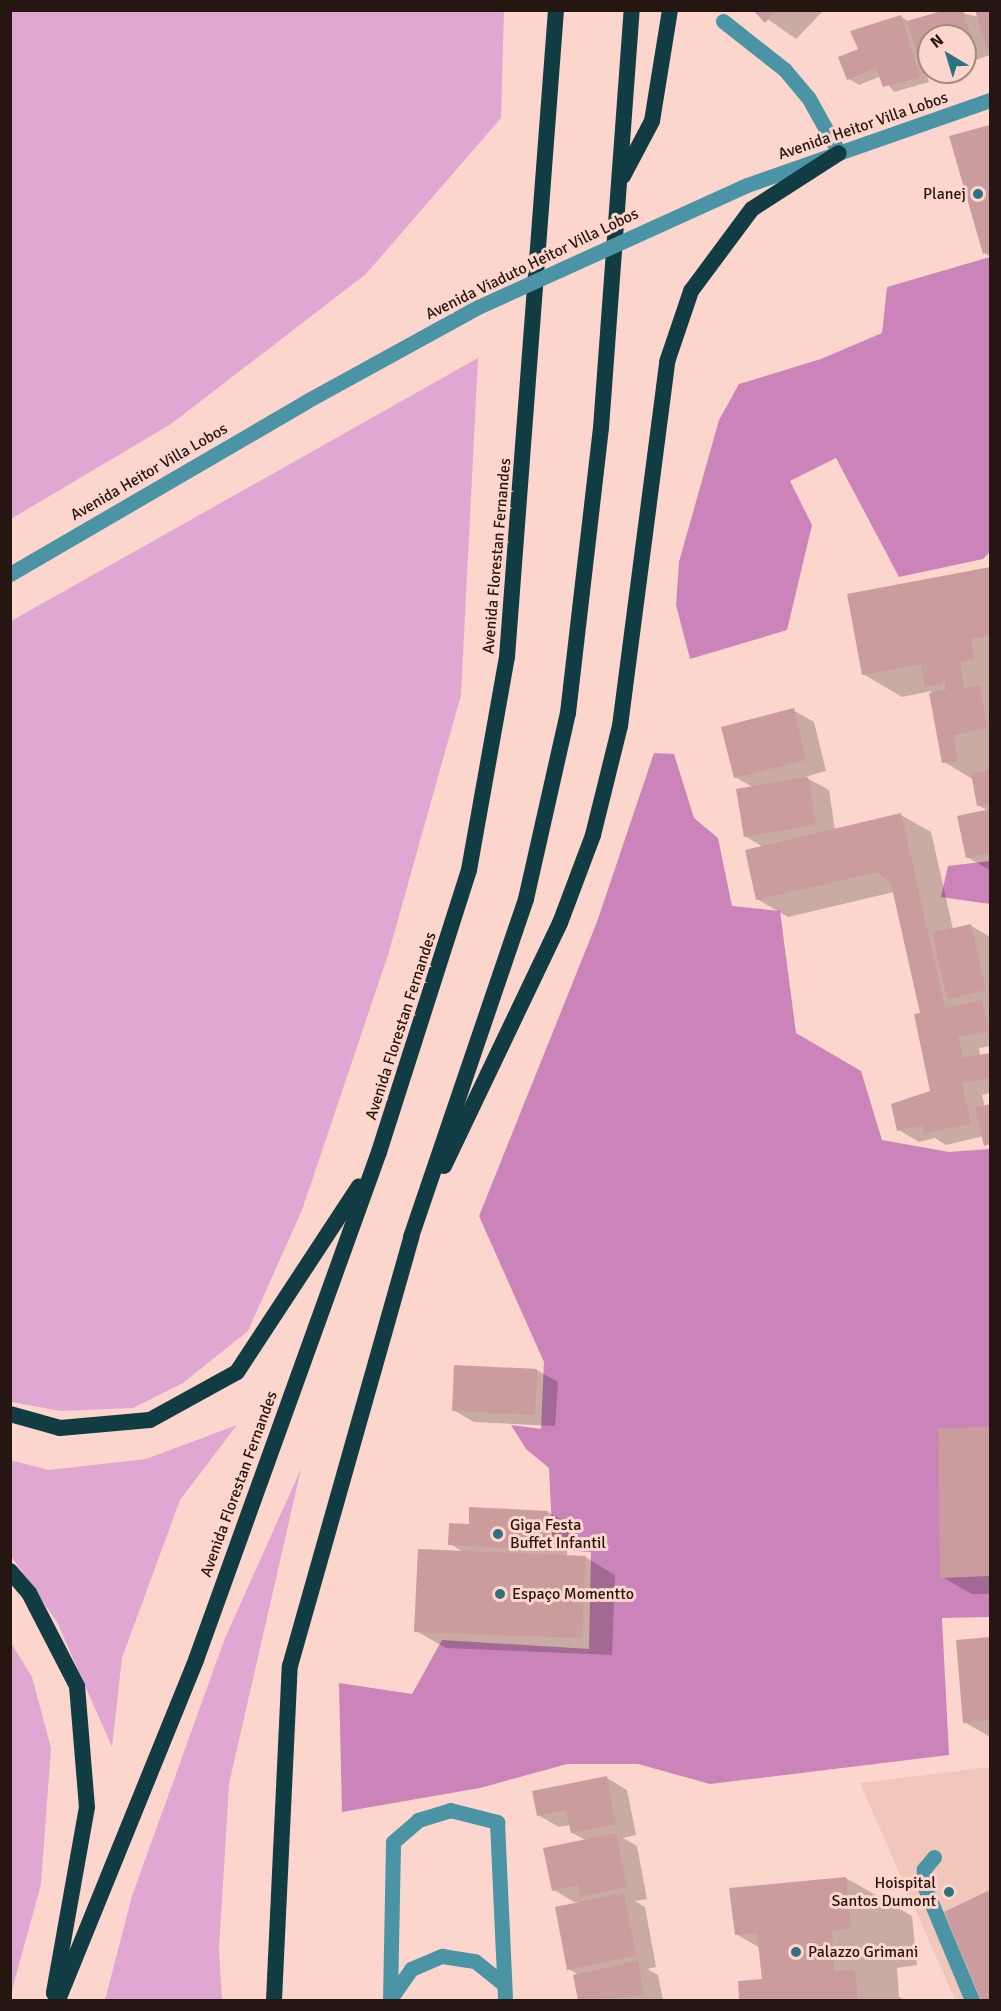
<!DOCTYPE html>
<html>
<head>
<meta charset="utf-8">
<style>
  body { margin:0 }
  #map { position:relative; width:1001px; height:2011px; overflow:hidden; background:#fcd6cc; font-family:Signika,sans-serif }
  div>[style] { position:absolute }
  .built>* { inset:0; background:#f1c7bb }
  .green>* { inset:0; background:#e1a7d3 }
  .forest>* { inset:0; background:#ca84ba }
  .shadow>* { inset:0; background:#0003 }
  .building>* { inset:0; background:#ca9c9e }
  .service>* { height:15px; margin:-7.5px; padding:0 7.5px; transform-origin:7.5px; border-radius:7.5px; background:#4b94a5 }
  .minor>* { height:15px; margin:-7.5px; padding:0 7.5px; transform-origin:7.5px; border-radius:7.5px; background:#4b94a5 }
  .tertiary>* { height:15px; margin:-7.5px; padding:0 7.5px; transform-origin:7.5px; border-radius:7.5px; background:#4b94a5 }
  .trunk>* { height:16px; margin:-8px; padding:0 8px; transform-origin:8px; border-radius:8px; background:#123c44 }
  .tertiary-bridge>* { height:15px; margin:-7.5px; padding:0 7.5px; transform-origin:7.5px; border-radius:7.5px; background:#4b94a5 }
  .dots>* { width:16px; height:16px; translate:-50% -50%; box-sizing:border-box; border:3px solid #fcd6cc; border-radius:50% }
  span { translate:-50% -50%; white-space:nowrap; text-align:center; line-height:1.15; -webkit-text-stroke:6px #fcd6cc; paint-order:stroke }
  .street-label { font-size:16px; color:#261611 }
  .poi-label { font-size:16px; color:#261611 }
  .right { translate:-100% -50%; text-align:right }
  .left { translate:0 -50%; text-align:left }
  .frame { position:absolute; inset:0; border:12px solid #261611; pointer-events:none }
  .north { position:absolute; left:917px; top:24px; width:60px; height:60px; box-sizing:border-box; background:#fcd6cc; border:2px solid #a68981; border-radius:50%; rotate:322deg; font-size:16px; font-weight:700; line-height:24px; text-align:center; color:#261611 }
  .north::after { content:''; display:block; margin:auto; width:21px; height:27px; background:#2e7282; clip-path:polygon(50% 0,100% 100%,50% 72%,0 100%) }
</style>
</head>
<body>
<div id="map">
  <div class="built">
    <div style="clip-path:polygon(990px 1767px,990px 2000px,955px 2000px,860px 1783px)"></div>
  </div>
  <div class="green">
    <div style="clip-path:polygon(10px 11px,504px 11px,501px 118px,366px 274px,171px 424px,11px 519px)"></div>
    <div style="clip-path:polygon(478px 358px,461px 695px,388px 955px,302px 1210px,248px 1331px,183px 1383px,133px 1408px,61px 1411px,11px 1402px,11px 621px)"></div>
    <div style="clip-path:polygon(237px 1425px,180px 1500px,122px 1658px,112px 1747px,57px 1622px,11px 1556px,10px 1460px,49px 1470px,146px 1459px)"></div>
    <div style="clip-path:polygon(301px 1469px,229px 1784px,219px 1950px,222px 2000px,105px 2000px,132px 1896px,225px 1638px)"></div>
    <div style="clip-path:polygon(11px 1643px,32px 1677px,51px 1748px,41px 1884px,11px 1994px)"></div>
  </div>
  <div class="forest">
    <div style="clip-path:polygon(990px 257px,990px 552px,983px 559px,899px 577px,836px 458px,790px 481px,812px 525px,787px 630px,690px 659px,676px 605px,679px 562px,719px 420px,739px 384px,821px 359px,882px 333px,887px 287px)"></div>
    <div style="clip-path:polygon(654px 753px,674px 754px,694px 818px,718px 838px,732px 906px,780px 911px,796px 1033px,861px 1071px,882px 1140px,949px 1152px,990px 1149px,990px 1617px,942px 1618px,949px 1755px,710px 1784px,638px 1764px,567px 1764px,480px 1788px,342px 1812px,339px 1683px,412px 1694px,442px 1640px,589px 1649px,591px 1552px,553px 1549px,549px 1468px,526px 1449px,511px 1425px,541px 1429px,544px 1362px,479px 1216px,597px 922px)"></div>
    <div style="clip-path:polygon(990px 861px,990px 904px,941px 897px,948px 866px)"></div>
  </div>
  <div class="shadow">
    <div style="clip-path:polygon(755px 10px,824px 10px,796px 39px)"></div>
    <div style="clip-path:polygon(950px 10px,979px 17px,976px 10px,990px 10px,990px 55px,965px 64px,965px 36px,929px 36px,929px 64px,922px 60px,929px 82px,894px 92px,881px 76px,859px 85px,849px 79px,860px 50px,900px 16px,910px 22px)"></div>
    <div style="clip-path:polygon(990px 125px,990px 256px,984px 253px,951px 137px)"></div>
    <div style="clip-path:polygon(990px 569px,990px 869px,988px 869px,967px 857px,988px 811px,978px 805px,974px 780px,944px 762px,931px 691px,902px 697px,863px 674px,849px 595px)"></div>
    <div style="clip-path:polygon(793px 710px,814px 722px,826px 771px,805px 777px,829px 790px,835px 830px,901px 815px,931px 832px,953px 929px,970px 925px,990px 937px,990px 1046px,979px 1048px,980px 1056px,990px 1054px,990px 1093px,982px 1095px,985px 1107px,990px 1106px,990px 1147px,984px 1136px,946px 1145px,935px 1138px,919px 1142px,899px 1130px,932px 1092px,925px 1014px,894px 892px,788px 917px,757px 899px,763px 847px,745px 836px,754px 788px,735px 777px)"></div>
    <div style="clip-path:polygon(537px 1370px,558px 1382px,555px 1426px,474px 1422px,453px 1410px)"></div>
    <div style="clip-path:polygon(990px 1428px,990px 1594px,972px 1594px,942px 1577px,940px 1429px)"></div>
    <div style="clip-path:polygon(471px 1508px,548px 1512px,569px 1524px,567px 1557px,585px 1557px,615px 1575px,612px 1655px,446px 1648px,416px 1631px,465px 1553px,450px 1544px,470px 1525px)"></div>
    <div style="clip-path:polygon(990px 1639px,990px 1737px,964px 1722px,958px 1642px)"></div>
    <div style="clip-path:polygon(607px 1778px,627px 1790px,636px 1835px,623px 1838px,637px 1846px,647px 1899px,635px 1901px,645px 1907px,656px 1967px,647px 1969px,658px 1975px,663px 2000px,579px 2000px,574px 1976px,579px 1975px,568px 1969px,591px 1902px,574px 1902px,554px 1890px,586px 1840px,572px 1833px,571px 1825px,559px 1827px,538px 1815px)"></div>
    <div style="clip-path:polygon(846px 1878px,912px 1916px,917px 1965px,897px 1968px,899px 1997px,905px 2000px,740px 2000px,739px 1983px,763px 1981px,760px 1948px,736px 1934px)"></div>
    <div style="clip-path:polygon(990px 1892px,990px 2000px,983px 2000px,946px 1912px)"></div>
  </div>
  <div class="building">
    <div style="clip-path:polygon(753px 10px,777px 10px,765px 23px)"></div>
    <div style="clip-path:polygon(945px 10px,963px 10px,973px 43px,965px 45px,965px 36px,929px 36px,929px 57px,919px 60px,907px 21px)"></div>
    <div style="clip-path:polygon(975px 10px,990px 10px,990px 47px,987px 49px)"></div>
    <div style="clip-path:polygon(901px 15px,920px 77px,883px 87px,876px 68px,847px 80px,838px 57px,858px 49px,850px 31px)"></div>
    <div style="clip-path:polygon(990px 125px,990px 251px,983px 254px,949px 136px)"></div>
    <div style="clip-path:polygon(990px 567px,990px 635px,971px 639px,974px 659px,960px 662px,964px 688px,980px 685px,987px 728px,953px 735px,958px 761px,942px 763px,929px 693px,946px 690px,944px 678px,942px 684px,925px 687px,921px 664px,862px 675px,847px 594px)"></div>
    <div style="clip-path:polygon(794px 708px,806px 760px,734px 778px,721px 727px)"></div>
    <div style="clip-path:polygon(990px 770px,990px 804px,977px 806px,971px 773px)"></div>
    <div style="clip-path:polygon(808px 777px,816px 824px,744px 837px,736px 789px)"></div>
    <div style="clip-path:polygon(990px 809px,990px 853px,966px 858px,957px 816px)"></div>
    <div style="clip-path:polygon(901px 813px,945px 1007px,936px 1010px,982px 1000px,989px 1031px,958px 1037px,963px 1058px,990px 1053px,990px 1078px,962px 1083px,971px 1123px,924px 1134px,922px 1125px,897px 1131px,891px 1104px,930px 1091px,914px 1014px,920px 1013px,891px 884px,878px 872px,756px 900px,745px 850px)"></div>
    <div style="clip-path:polygon(971px 924px,986px 990px,947px 999px,932px 933px)"></div>
    <div style="clip-path:polygon(990px 1104px,990px 1144px,984px 1146px,975px 1108px)"></div>
    <div style="clip-path:polygon(454px 1365px,537px 1369px,535px 1415px,452px 1411px)"></div>
    <div style="clip-path:polygon(990px 1427px,990px 1576px,940px 1578px,938px 1428px)"></div>
    <div style="clip-path:polygon(469px 1507px,548px 1511px,546px 1550px,448px 1545px,449px 1523px,469px 1524px)"></div>
    <div style="clip-path:polygon(418px 1549px,586px 1556px,582px 1638px,414px 1632px)"></div>
    <div style="clip-path:polygon(990px 1637px,990px 1720px,963px 1723px,956px 1640px)"></div>
    <div style="clip-path:polygon(607px 1776px,616px 1824px,571px 1833px,566px 1810px,537px 1816px,532px 1791px)"></div>
    <div style="clip-path:polygon(616px 1833px,627px 1887px,580px 1897px,578px 1885px,552px 1891px,543px 1848px)"></div>
    <div style="clip-path:polygon(846px 1877px,851px 1928px,832px 1931px,834px 1971px,855px 1970px,858px 2000px,739px 2000px,738px 1981px,762px 1979px,757px 1933px,735px 1935px,729px 1888px)"></div>
    <div style="clip-path:polygon(990px 1890px,990px 2000px,981px 2000px,944px 1912px)"></div>
    <div style="clip-path:polygon(624px 1893px,636px 1955px,567px 1970px,555px 1907px)"></div>
    <div style="clip-path:polygon(638px 1961px,644px 1996px,578px 2000px,573px 1975px)"></div>
  </div>
  <div class="service">
    <div style="left:934px;top:1857px;width:16px;rotate:130deg"></div>
    <div style="left:924px;top:1869px;width:14px;rotate:94deg"></div>
    <div style="left:923px;top:1883px;width:127px;rotate:67.3deg"></div>
  </div>
  <div class="minor">
    <div style="left:723px;top:21px;width:79px;rotate:38.3deg"></div>
    <div style="left:785px;top:70px;width:35px;rotate:50deg"></div>
    <div style="left:808px;top:97px;width:64px;rotate:61deg"></div>
    <div style="left:393px;top:1995px;width:32px;rotate:-55deg"></div>
    <div style="left:411px;top:1969px;width:34px;rotate:-23deg"></div>
    <div style="left:442px;top:1956px;width:33px;rotate:9deg"></div>
    <div style="left:475px;top:1961px;width:33px;rotate:39deg"></div>
    <div style="left:390px;top:2000px;width:158px;rotate:-88.9deg"></div>
    <div style="left:393px;top:1842px;width:33px;rotate:-41deg"></div>
    <div style="left:418px;top:1820px;width:34px;rotate:-17deg"></div>
    <div style="left:450px;top:1810px;width:49px;rotate:14.3deg"></div>
    <div style="left:497px;top:1822px;width:178px;rotate:87.4deg"></div>
  </div>
  <div class="tertiary">
    <div style="left:747px;top:185px;width:257px;rotate:-19.3deg"></div>
    <div style="left:10px;top:574px;width:341px;rotate:-30.2deg"></div>
  </div>
  <div class="trunk">
    <div style="left:623px;top:176px;width:62px;rotate:-62.2deg"></div>
    <div style="left:652px;top:121px;width:112px;rotate:-80.8deg"></div>
    <div style="left:444px;top:1166px;width:269px;rotate:-64.5deg"></div>
    <div style="left:560px;top:923px;width:94px;rotate:-69.4deg"></div>
    <div style="left:593px;top:835px;width:112px;rotate:-76.1deg"></div>
    <div style="left:620px;top:726px;width:367px;rotate:-82.6deg"></div>
    <div style="left:667px;top:362px;width:75px;rotate:-71.3deg"></div>
    <div style="left:691px;top:291px;width:102px;rotate:-53.4deg"></div>
    <div style="left:752px;top:209px;width:103px;rotate:-32.8deg"></div>
    <div style="left:10px;top:1414px;width:52px;rotate:15.6deg"></div>
    <div style="left:60px;top:1428px;width:90px;rotate:-5.1deg"></div>
    <div style="left:150px;top:1420px;width:99px;rotate:-28.9deg"></div>
    <div style="left:237px;top:1372px;width:222px;rotate:-56.7deg"></div>
    <div style="left:10px;top:1571px;width:29px;rotate:49deg"></div>
    <div style="left:29px;top:1593px;width:105px;rotate:62.7deg"></div>
    <div style="left:77px;top:1686px;width:121px;rotate:85.3deg"></div>
    <div style="left:87px;top:1807px;width:189px;rotate:100.1deg"></div>
    <div style="left:58px;top:2000px;width:367px;rotate:-67.9deg"></div>
    <div style="left:196px;top:1660px;width:540px;rotate:-70.19deg"></div>
    <div style="left:379px;top:1152px;width:296px;rotate:-72.3deg"></div>
    <div style="left:469px;top:870px;width:216px;rotate:-79.9deg"></div>
    <div style="left:507px;top:657px;width:649px;rotate:-85.67deg"></div>
    <div style="left:274px;top:2000px;width:334px;rotate:-87.3deg"></div>
    <div style="left:290px;top:1666px;width:446px;rotate:-74.2deg"></div>
    <div style="left:411px;top:1237px;width:357px;rotate:-71.2deg"></div>
    <div style="left:526px;top:899px;width:191px;rotate:-77.3deg"></div>
    <div style="left:568px;top:713px;width:287px;rotate:-83.4deg"></div>
    <div style="left:601px;top:428px;width:419px;rotate:-85.8deg"></div>
  </div>
  <div class="tertiary-bridge">
    <div style="left:305px;top:402px;width:197px;rotate:-28.8deg"></div>
    <div style="left:478px;top:307px;width:295px;rotate:-24.4deg"></div>
  </div>
  <div class="dots">
    <div style="left:978px;top:194px;background:#2e7282"></div>
    <div style="left:498px;top:1534px;background:#2e7282"></div>
    <div style="left:500px;top:1594px;background:#2e7282"></div>
    <div style="left:949px;top:1892px;background:#2e7282"></div>
    <div style="left:796px;top:1952px;background:#2e7282"></div>
  </div>
  <div class="street-label">
    <span style="left:863px;top:126px;rotate:-19deg">Avenida Heitor Villa Lobos</span>
    <span style="left:532px;top:264px;rotate:-26deg">Avenida Viaduto Heitor Villa Lobos</span>
    <span style="left:149px;top:472px;rotate:-30deg">Avenida Heitor Villa Lobos</span>
    <span style="left:497px;top:556px;rotate:-85deg">Avenida Florestan Fernandes</span>
    <span style="left:401px;top:1026px;rotate:-72deg">Avenida Florestan Fernandes</span>
    <span style="left:239px;top:1484px;rotate:-70deg">Avenida Florestan Fernandes</span>
  </div>
  <div class="poi-label">
    <span class="right" style="left:966px;top:194px">Planej</span>
    <span class="left" style="left:510px;top:1534px">Giga Festa<br>Buffet Infantil</span>
    <span class="left" style="left:512px;top:1594px">Espaço Momentto</span>
    <span class="right" style="left:936px;top:1892px">Hoispital<br>Santos Dumont</span>
    <span class="left" style="left:808px;top:1952px">Palazzo Grimani</span>
  </div>
  <div class="frame"></div>
  <div class="north">N</div>
</div>
</body>
</html>
